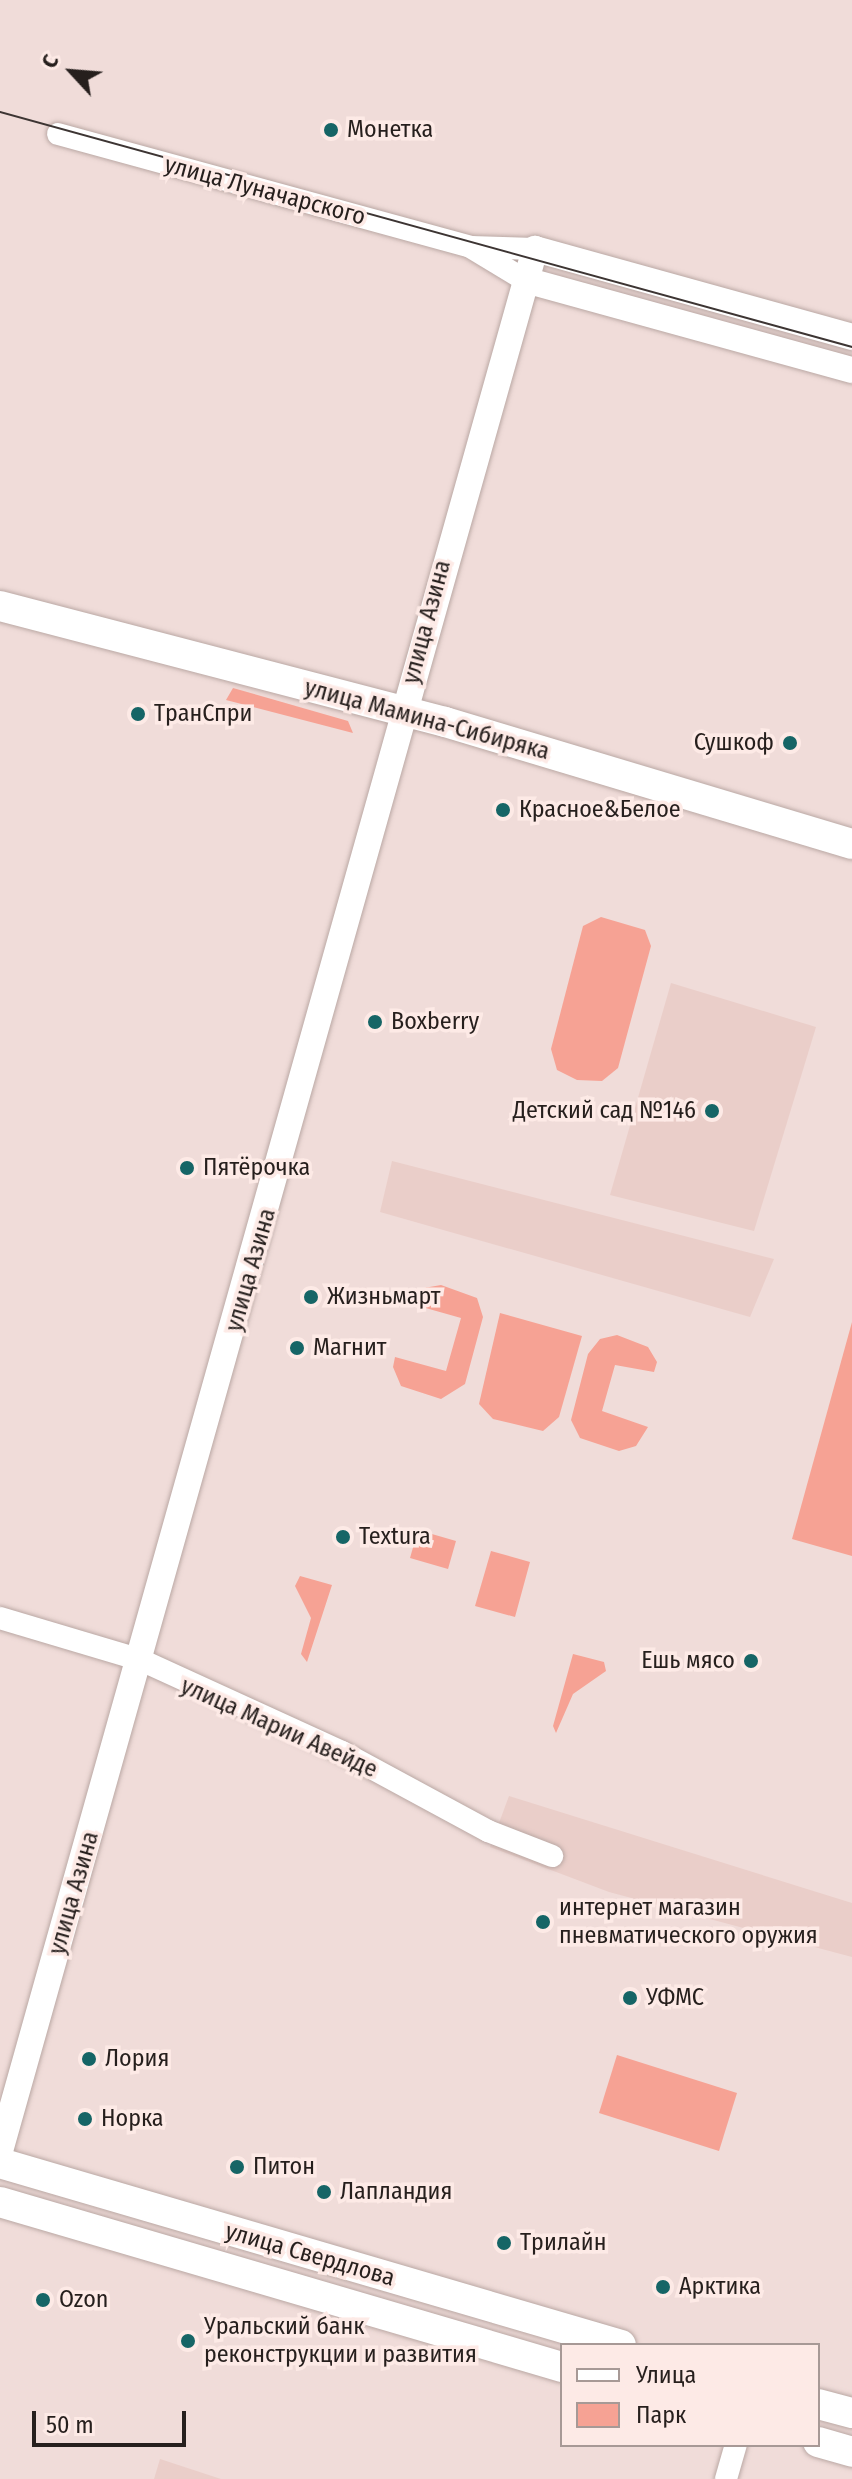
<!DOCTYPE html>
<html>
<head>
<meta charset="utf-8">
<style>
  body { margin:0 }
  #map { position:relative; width:852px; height:2479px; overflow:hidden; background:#f0dcd9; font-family:"Fira Sans Condensed",sans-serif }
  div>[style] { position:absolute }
  .built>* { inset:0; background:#eacec9 }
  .green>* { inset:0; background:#f6a294 }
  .roads { filter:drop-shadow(0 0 2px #baa8a4) drop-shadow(0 0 2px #baa8a4) }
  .minor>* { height:22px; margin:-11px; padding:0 11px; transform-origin:11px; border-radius:11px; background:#fff }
  .tertiary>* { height:26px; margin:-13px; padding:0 13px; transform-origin:13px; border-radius:13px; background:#fff }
  .secondary>* { height:30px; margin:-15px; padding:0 15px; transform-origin:15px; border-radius:15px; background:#fff }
  .tram>* { height:2px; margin:-1px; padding:0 1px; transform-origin:1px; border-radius:1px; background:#3d3533 }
  .dots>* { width:22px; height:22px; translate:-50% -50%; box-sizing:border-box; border:4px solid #fdeae6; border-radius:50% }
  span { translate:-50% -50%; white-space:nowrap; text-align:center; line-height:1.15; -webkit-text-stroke:7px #fdeae6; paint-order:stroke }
  .poi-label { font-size:24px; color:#261f1d }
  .left { translate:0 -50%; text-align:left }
  .right { translate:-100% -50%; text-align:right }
  .street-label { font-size:24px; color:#261f1d }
  .legend { position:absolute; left:560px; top:2343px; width:260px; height:104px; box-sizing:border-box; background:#fdeae6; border:2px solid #a79996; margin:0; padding:10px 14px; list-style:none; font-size:24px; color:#261f1d }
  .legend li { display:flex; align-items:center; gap:16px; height:40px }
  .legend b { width:40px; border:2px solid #a79996 }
  .north { position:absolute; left:32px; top:32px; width:80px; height:80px; -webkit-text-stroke:6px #fdeae6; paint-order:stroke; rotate:296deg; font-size:22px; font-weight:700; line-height:32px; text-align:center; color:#261f1d }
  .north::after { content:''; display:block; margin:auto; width:28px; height:36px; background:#261f1d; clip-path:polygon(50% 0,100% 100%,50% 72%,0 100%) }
  .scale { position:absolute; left:32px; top:2411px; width:154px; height:36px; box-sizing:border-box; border:4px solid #261f1d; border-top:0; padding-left:10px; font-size:24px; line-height:28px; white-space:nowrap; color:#261f1d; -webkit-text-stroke:6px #fdeae6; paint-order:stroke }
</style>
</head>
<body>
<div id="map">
  <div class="built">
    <div style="clip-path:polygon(671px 983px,816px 1027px,754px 1231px,610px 1195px)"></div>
    <div style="clip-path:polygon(392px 1161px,774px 1259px,750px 1317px,380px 1212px)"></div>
    <div style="clip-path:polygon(509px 1796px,852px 1903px,852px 1957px,609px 1892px,490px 1847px)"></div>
    <div style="clip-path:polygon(160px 2459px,221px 2479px,154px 2479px)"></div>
  </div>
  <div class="green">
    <div style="clip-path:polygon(233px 688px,348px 721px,353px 733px,226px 700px)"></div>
    <div style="clip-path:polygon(601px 917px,645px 930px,651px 946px,618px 1068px,602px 1081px,577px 1080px,557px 1070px,551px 1049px,583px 926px)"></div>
    <div style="clip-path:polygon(441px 1285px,477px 1298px,483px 1317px,465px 1384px,441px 1399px,401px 1386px,393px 1367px,395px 1357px,446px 1371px,461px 1318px,415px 1305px,424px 1288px)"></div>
    <div style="clip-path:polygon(500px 1313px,582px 1336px,559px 1417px,543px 1431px,493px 1419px,479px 1404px)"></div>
    <div style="clip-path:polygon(852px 1322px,852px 1556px,792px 1539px)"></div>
    <div style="clip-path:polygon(617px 1335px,648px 1347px,657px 1362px,654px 1372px,615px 1365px,602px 1411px,648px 1427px,636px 1446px,619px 1451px,580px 1438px,571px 1420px,588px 1354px,600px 1339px)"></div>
    <div style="clip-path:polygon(418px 1530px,456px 1541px,448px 1569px,410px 1558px)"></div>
    <div style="clip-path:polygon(491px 1551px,530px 1562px,515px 1617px,475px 1606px)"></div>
    <div style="clip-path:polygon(300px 1576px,332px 1585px,307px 1662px,301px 1654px,311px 1618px,295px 1586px)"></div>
    <div style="clip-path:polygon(573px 1654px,604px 1662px,606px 1671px,573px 1694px,556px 1733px,553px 1726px)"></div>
    <div style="clip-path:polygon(617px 2055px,737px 2093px,719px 2151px,599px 2113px)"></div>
  </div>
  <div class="roads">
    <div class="minor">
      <div style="left:58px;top:134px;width:428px;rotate:15.3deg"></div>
      <div style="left:471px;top:247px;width:64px;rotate:1.8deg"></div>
      <div style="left:472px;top:248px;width:62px;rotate:31.1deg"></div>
      <div style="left:0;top:1618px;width:147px;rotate:16.6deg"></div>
      <div style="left:141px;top:1660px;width:221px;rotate:24.6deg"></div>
      <div style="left:342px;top:1752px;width:166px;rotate:28.4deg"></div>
      <div style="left:488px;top:1831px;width:69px;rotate:21.3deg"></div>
      <div style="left:726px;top:2479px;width:35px;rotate:-74deg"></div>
    </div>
    <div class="tertiary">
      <div style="left:525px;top:280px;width:339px;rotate:15.4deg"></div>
      <div style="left:0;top:2151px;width:1976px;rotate:-74.29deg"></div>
      <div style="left:535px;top:249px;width:329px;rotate:15.5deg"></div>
    </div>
    <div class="secondary">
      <div style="left:0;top:606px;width:460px;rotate:14.6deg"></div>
      <div style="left:445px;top:722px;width:425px;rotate:16.7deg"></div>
      <div style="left:0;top:2163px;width:647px;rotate:16.33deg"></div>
      <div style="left:0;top:2202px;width:586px;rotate:16.36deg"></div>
      <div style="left:818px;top:2404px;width:35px;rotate:15deg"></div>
      <div style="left:818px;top:2442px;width:35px;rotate:16deg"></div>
    </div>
  </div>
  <div class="tram">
    <div style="left:0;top:112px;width:884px;rotate:15.42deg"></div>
  </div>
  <div class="dots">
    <div style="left:331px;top:130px;background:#166566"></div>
    <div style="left:138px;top:714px;background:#166566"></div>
    <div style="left:790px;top:743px;background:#166566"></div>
    <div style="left:503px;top:810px;background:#166566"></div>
    <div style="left:375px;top:1022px;background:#166566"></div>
    <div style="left:712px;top:1111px;background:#166566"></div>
    <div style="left:187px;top:1168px;background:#166566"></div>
    <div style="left:311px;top:1297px;background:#166566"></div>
    <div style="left:297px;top:1348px;background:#166566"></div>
    <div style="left:343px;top:1537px;background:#166566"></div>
    <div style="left:751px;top:1661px;background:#166566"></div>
    <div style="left:543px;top:1922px;background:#166566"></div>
    <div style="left:630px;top:1998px;background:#166566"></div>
    <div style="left:89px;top:2059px;background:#166566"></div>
    <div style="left:85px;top:2119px;background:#166566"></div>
    <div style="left:237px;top:2167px;background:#166566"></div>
    <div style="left:324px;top:2192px;background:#166566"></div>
    <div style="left:504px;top:2243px;background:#166566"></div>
    <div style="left:663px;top:2287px;background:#166566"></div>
    <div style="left:43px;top:2300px;background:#166566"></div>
    <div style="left:188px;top:2341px;background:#166566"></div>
  </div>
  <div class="poi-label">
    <span class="left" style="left:347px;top:130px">Монетка</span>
    <span class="left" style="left:154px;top:714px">ТранСпри</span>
    <span class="right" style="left:774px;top:743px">Сушкоф</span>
    <span class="left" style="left:519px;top:810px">Красное&amp;Белое</span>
    <span class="left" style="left:391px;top:1022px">Boxberry</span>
    <span class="right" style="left:696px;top:1111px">Детский сад №146</span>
    <span class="left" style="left:203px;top:1168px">Пятёрочка</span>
    <span class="left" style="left:327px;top:1297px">Жизньмарт</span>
    <span class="left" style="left:313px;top:1348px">Магнит</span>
    <span class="left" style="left:359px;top:1537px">Textura</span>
    <span class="right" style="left:735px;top:1661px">Ешь мясо</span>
    <span class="left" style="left:559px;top:1922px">интернет магазин<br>пневматического оружия</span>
    <span class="left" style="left:646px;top:1998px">УФМС</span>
    <span class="left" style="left:105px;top:2059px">Лория</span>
    <span class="left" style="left:101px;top:2119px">Норка</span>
    <span class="left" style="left:253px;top:2167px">Питон</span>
    <span class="left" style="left:340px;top:2192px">Лапландия</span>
    <span class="left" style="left:520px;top:2243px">Трилайн</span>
    <span class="left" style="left:679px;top:2287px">Арктика</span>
    <span class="left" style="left:59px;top:2300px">Ozon</span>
    <span class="left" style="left:204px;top:2341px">Уральский банк<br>реконструкции и развития</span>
  </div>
  <div class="street-label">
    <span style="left:265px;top:191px;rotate:15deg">улица Луначарского</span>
    <span style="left:427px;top:622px;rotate:-75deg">улица Азина</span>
    <span style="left:427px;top:720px;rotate:15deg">улица Мамина-Сибиряка</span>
    <span style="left:251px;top:1270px;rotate:-74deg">улица Азина</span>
    <span style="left:279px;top:1728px;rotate:24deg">улица Марии Авейде</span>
    <span style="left:74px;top:1893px;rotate:-74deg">улица Азина</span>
    <span style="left:310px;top:2255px;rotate:16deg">улица Свердлова</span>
  </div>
  <ul class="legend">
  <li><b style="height:10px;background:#fff"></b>Улица</li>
  <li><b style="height:22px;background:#f6a294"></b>Парк</li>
  </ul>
  <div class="north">С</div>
  <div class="scale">50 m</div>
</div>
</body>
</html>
